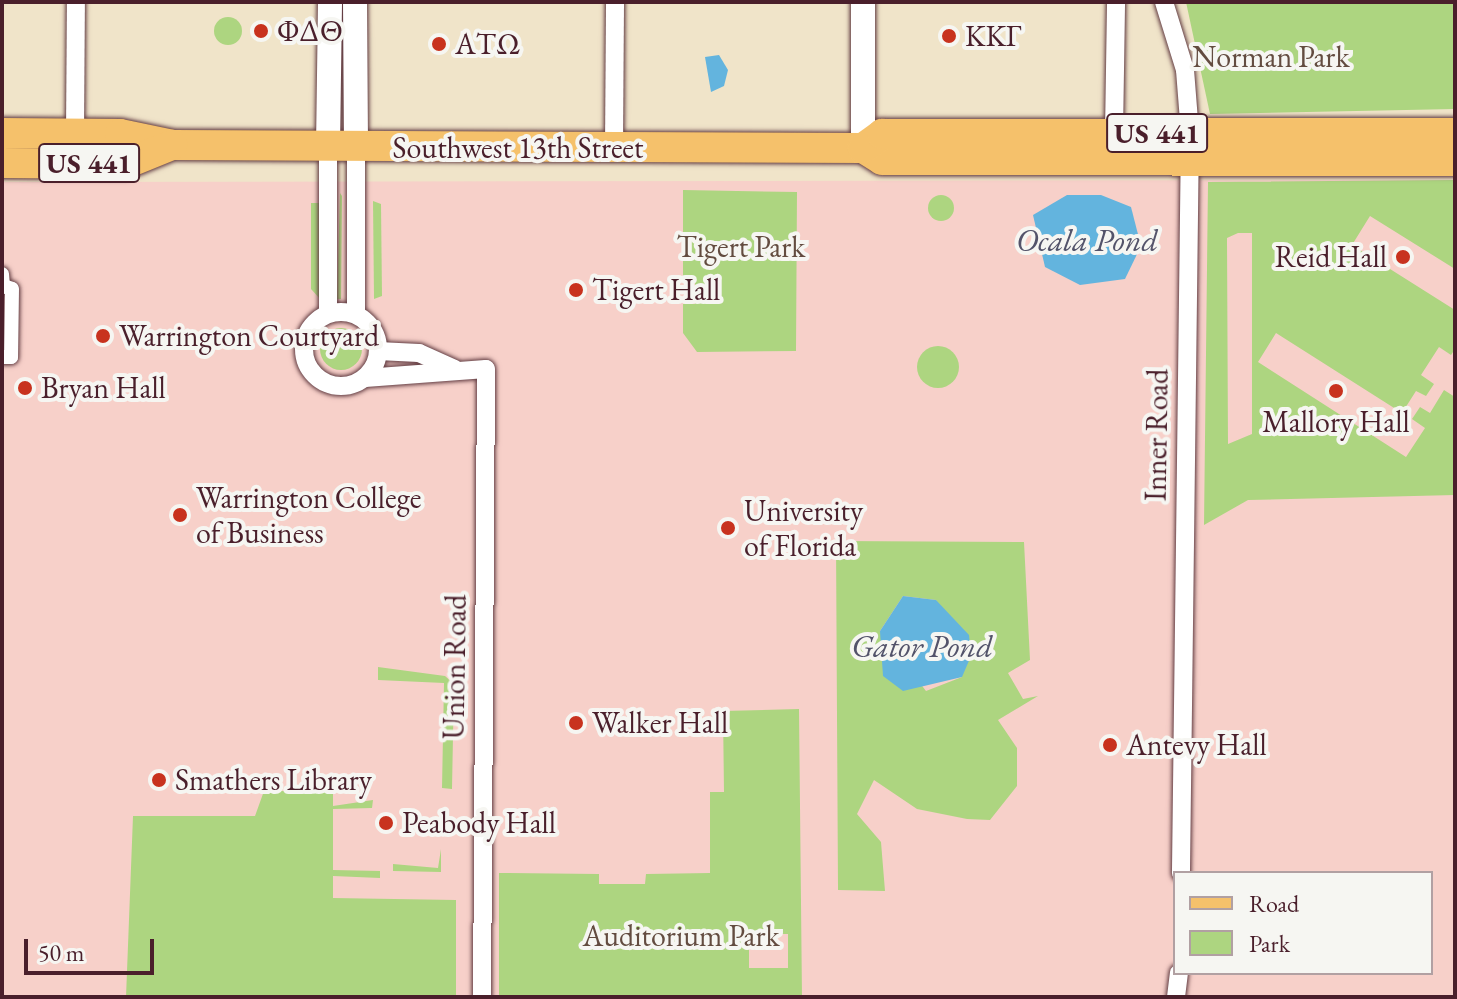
<!DOCTYPE html>
<html>
<head>
<meta charset="utf-8">
<style>
  body { margin:0 }
  #map { position:relative; width:1457px; height:999px; overflow:hidden; background:#f0e4c9; font-family:"EB Garamond",serif }
  div>[style] { position:absolute }
  .built>* { inset:0; background:#f7d0c9 }
  .green>* { inset:0; background:#add580 }
  .round { border-radius:50% }
  .water>* { inset:0; background:#63b4de }
  .roads { filter:drop-shadow(0 0 2px #633d43) drop-shadow(0 0 2px #633d43) }
  .pedestrian>* { height:14px; margin:-7px; padding:0 7px; transform-origin:7px; border-radius:7px; background:#fff }
  .minor>* { height:18px; margin:-9px; padding:0 9px; transform-origin:9px; border-radius:9px; background:#fff }
  .minor>.ring { margin:-9px; padding:0; box-sizing:content-box; background:none; border:18px solid #fff; border-radius:50% }
  .tertiary>* { height:24px; margin:-12px; padding:0 12px; transform-origin:12px; border-radius:12px; background:#fff }
  .primary>* { height:30px; margin:-15px; padding:0 15px; transform-origin:15px; border-radius:15px; background:#f5c16b }
  .dots>* { width:22px; height:22px; translate:-50% -50%; box-sizing:border-box; border:4px solid #f6f6f2; border-radius:50% }
  span { translate:-50% -50%; white-space:nowrap; text-align:center; line-height:1.15; -webkit-text-stroke:8px #f6f6f2; paint-order:stroke }
  .shield-label span { padding:2px 6px; background:#f6f6f2; border:2px solid; border-radius:6px; -webkit-text-stroke-width:0 }
  .shield-label { font-size:28px; color:#4a1f2b; font-weight:700 }
  .poi-label { font-size:30px; color:#4a1f2b }
  .left { translate:0 -50%; text-align:left }
  .right { translate:-100% -50%; text-align:right }
  .park-label { font-size:30px; color:#634c40 }
  .street-label { font-size:30px; color:#4a1f2b }
  .water-label { font-size:32px; color:#53536a; font-style:italic }
  .frame { position:absolute; inset:0; border:4px solid #4a1f2b; pointer-events:none }
  .legend { position:absolute; left:1173px; top:871px; width:260px; height:104px; box-sizing:border-box; background:#f6f6f2; border:2px solid #b1a0a2; margin:0; padding:10px 14px; list-style:none; font-size:24px; color:#4a1f2b }
  .legend li { display:flex; align-items:center; gap:16px; height:40px }
  .legend b { width:40px; border:2px solid #b1a0a2 }
  .scale { position:absolute; left:24px; top:939px; width:130px; height:36px; box-sizing:border-box; border:4px solid #4a1f2b; border-top:0; padding-left:10px; font-size:24px; line-height:28px; white-space:nowrap; color:#4a1f2b; -webkit-text-stroke:6px #f6f6f2; paint-order:stroke }
</style>
</head>
<body>
<div id="map">
  <div class="built">
    <div style="clip-path:polygon(evenodd,1455px 180px,1455px 997px,2px 997px,2px 182px,1455px 180px,1175px 873px,1431px 873px,1431px 973px,1175px 973px,1175px 873px)"></div>
  </div>
  <div class="green">
    <div style="clip-path:polygon(1186px 2px,1455px 2px,1455px 109px,1210px 114px)"></div>
    <div class="round" style="left:214px;top:17px;width:28px;height:28px"></div>
    <div style="clip-path:polygon(evenodd,1455px 180px,1455px 269px,1370px 216px,1352px 245px,1455px 310px,1455px 349px,1451px 355px,1439px 347px,1421px 375px,1434px 384px,1426px 396px,1416px 391px,1402px 413px,1276px 333px,1258px 362px,1406px 457px,1425px 428px,1412px 419px,1420px 407px,1430px 413px,1444px 390px,1455px 397px,1455px 495px,1248px 500px,1204px 525px,1208px 182px,1455px 180px,1238px 233px,1252px 233px,1252px 434px,1228px 444px,1227px 238px,1238px 233px)"></div>
    <div style="clip-path:polygon(683px 190px,797px 192px,796px 351px,697px 352px,683px 333px,683px 304px,695px 304px,695px 276px,683px 276px)"></div>
    <div style="clip-path:polygon(340px 193px,342px 196px,341px 299px,337px 299px)"></div>
    <div class="round" style="left:928px;top:195px;width:26px;height:26px"></div>
    <div style="clip-path:polygon(373px 201px,381px 204px,382px 296px,374px 299px)"></div>
    <div style="clip-path:polygon(311px 203px,320px 203px,320px 299px,311px 289px)"></div>
    <div class="round" style="left:320px;top:328px;width:42px;height:42px"></div>
    <div class="round" style="left:917px;top:346px;width:42px;height:42px"></div>
    <div style="clip-path:polygon(evenodd,836px 541px,1024px 542px,1030px 660px,1008px 673px,1023px 699px,1038px 696px,998px 720px,1017px 748px,1017px 786px,990px 820px,967px 819px,917px 809px,874px 780px,857px 814px,881px 842px,885px 891px,838px 890px,836px 541px,903px 596px,936px 600px,962px 677px,926px 691px,880px 631px,903px 596px)"></div>
    <div style="clip-path:polygon(378px 667px,445px 676px,454px 684px,452px 789px,442px 788px,444px 683px,378px 680px)"></div>
    <div style="clip-path:polygon(evenodd,799px 709px,802px 997px,499px 997px,499px 873px,599px 874px,599px 884px,645px 884px,646px 874px,710px 873px,710px 792px,724px 792px,723px 711px,799px 709px,788px 934px,788px 968px,749px 968px,749px 934px,788px 934px)"></div>
    <div style="clip-path:polygon(264px 791px,333px 791px,333px 806px,373px 800px,372px 808px,333px 809px,333px 870px,380px 871px,380px 878px,333px 876px,333px 898px,456px 900px,456px 997px,126px 997px,133px 816px,255px 816px)"></div>
    <div style="clip-path:polygon(441px 849px,441px 872px,393px 871px,393px 864px,438px 868px)"></div>
  </div>
  <div class="water">
    <div style="clip-path:polygon(719px 55px,728px 70px,724px 86px,711px 92px,705px 57px)"></div>
    <div style="clip-path:polygon(1067px 195px,1101px 195px,1131px 207px,1141px 246px,1125px 279px,1080px 285px,1045px 267px,1033px 215px)"></div>
    <div style="clip-path:polygon(903px 596px,936px 600px,969px 635px,971px 656px,962px 677px,903px 691px,883px 676px,880px 631px)"></div>
  </div>
  <div class="roads">
    <div class="pedestrian">
      <div style="left:2px;top:274px;width:12px;rotate:85deg"></div>
      <div style="left:3px;top:286px;width:9px;rotate:18deg"></div>
      <div style="left:12px;top:289px;width:68px;rotate:90.8deg"></div>
      <div style="left:11px;top:357px;width:9px;rotate:180deg"></div>
    </div>
    <div class="minor">
      <div style="left:1164px;top:2px;width:71px;rotate:72.8deg"></div>
      <div style="left:1185px;top:70px;width:63px;rotate:85.5deg"></div>
      <div style="left:1190px;top:133px;width:740px;rotate:90.7deg"></div>
      <div style="left:1114px;top:133px;width:131px;rotate:-89.1deg"></div>
      <div style="left:75px;top:134px;width:132px;rotate:-89.6deg"></div>
      <div style="left:356px;top:147px;width:167px;rotate:90deg"></div>
      <div style="left:614px;top:148px;width:146px;rotate:-89.6deg"></div>
      <div class="ring" style="left:304px;top:312px;width:56px;height:56px"></div>
      <div style="left:328px;top:313px;width:166px;rotate:-90deg"></div>
      <div style="left:378px;top:351px;width:41px;rotate:2.8deg"></div>
      <div style="left:419px;top:353px;width:39px;rotate:24deg"></div>
      <div style="left:365px;top:378px;width:121px;rotate:-4.3deg"></div>
      <div style="left:486px;top:369px;width:628px;rotate:90.36deg"></div>
      <div style="left:1176px;top:997px;width:24px;rotate:-83deg"></div>
    </div>
    <div class="tertiary">
      <div style="left:355px;top:2px;width:145px;rotate:89.6deg"></div>
      <div style="left:328px;top:147px;width:145px;rotate:-89.2deg"></div>
      <div style="left:863px;top:148px;width:146px;rotate:-90deg"></div>
    </div>
    <div class="primary">
      <div style="left:2px;top:133px;width:118px;rotate:0.5deg"></div>
      <div style="left:120px;top:134px;width:54px;rotate:11.7deg"></div>
      <div style="left:173px;top:145px;width:690px;rotate:0.25deg"></div>
      <div style="left:863px;top:148px;width:22px;rotate:32deg"></div>
      <div style="left:882px;top:160px;width:573px;rotate:0.1deg"></div>
      <div style="left:863px;top:148px;width:24px;rotate:-36deg"></div>
      <div style="left:882px;top:134px;width:573px;rotate:-0.1deg"></div>
      <div style="left:2px;top:163px;width:123px;rotate:0.5deg"></div>
      <div style="left:125px;top:164px;width:51px;rotate:-22deg"></div>
    </div>
  </div>
  <div class="dots">
    <div style="left:261px;top:31px;background:#c8321e"></div>
    <div style="left:949px;top:36px;background:#c8321e"></div>
    <div style="left:439px;top:44px;background:#c8321e"></div>
    <div style="left:1403px;top:257px;background:#c8321e"></div>
    <div style="left:576px;top:290px;background:#c8321e"></div>
    <div style="left:103px;top:336px;background:#c8321e"></div>
    <div style="left:25px;top:388px;background:#c8321e"></div>
    <div style="left:1336px;top:391px;background:#c8321e"></div>
    <div style="left:180px;top:515px;background:#c8321e"></div>
    <div style="left:728px;top:528px;background:#c8321e"></div>
    <div style="left:576px;top:723px;background:#c8321e"></div>
    <div style="left:1110px;top:745px;background:#c8321e"></div>
    <div style="left:159px;top:780px;background:#c8321e"></div>
    <div style="left:386px;top:823px;background:#c8321e"></div>
  </div>
  <div class="shield-label">
    <span style="left:1157px;top:133px">US 441</span>
    <span style="left:89px;top:163px">US 441</span>
  </div>
  <div class="poi-label">
    <span class="left" style="left:277px;top:31px">ΦΔΘ</span>
    <span class="left" style="left:965px;top:36px">ΚΚΓ</span>
    <span class="left" style="left:455px;top:44px">ΑΤΩ</span>
    <span class="right" style="left:1387px;top:257px">Reid Hall</span>
    <span class="left" style="left:592px;top:290px">Tigert Hall</span>
    <span class="left" style="left:119px;top:336px">Warrington Courtyard</span>
    <span class="left" style="left:41px;top:388px">Bryan Hall</span>
    <span style="left:1336px;top:422px">Mallory Hall</span>
    <span class="left" style="left:196px;top:515px">Warrington College<br>of Business</span>
    <span class="left" style="left:744px;top:528px">University<br>of Florida</span>
    <span class="left" style="left:592px;top:723px">Walker Hall</span>
    <span class="left" style="left:1126px;top:745px">Antevy Hall</span>
    <span class="left" style="left:175px;top:780px">Smathers Library</span>
    <span class="left" style="left:402px;top:823px">Peabody Hall</span>
  </div>
  <div class="park-label">
    <span style="left:1271px;top:57px">Norman Park</span>
    <span style="left:741px;top:247px">Tigert Park</span>
    <span style="left:681px;top:936px">Auditorium Park</span>
  </div>
  <div class="street-label">
    <span style="left:518px;top:148px">Southwest 13th Street</span>
    <span style="left:1157px;top:435px;rotate:-89deg">Inner Road</span>
    <span style="left:455px;top:667px;rotate:-89deg">Union Road</span>
  </div>
  <div class="water-label">
    <span style="left:1087px;top:240px">Ocala Pond</span>
    <span style="left:922px;top:646px">Gator Pond</span>
  </div>
  <div class="frame"></div>
  <ul class="legend">
  <li><b style="height:10px;background:#f5c16b"></b>Road</li>
  <li><b style="height:22px;background:#add580"></b>Park</li>
  </ul>
  <div class="scale">50 m</div>
</div>
</body>
</html>
